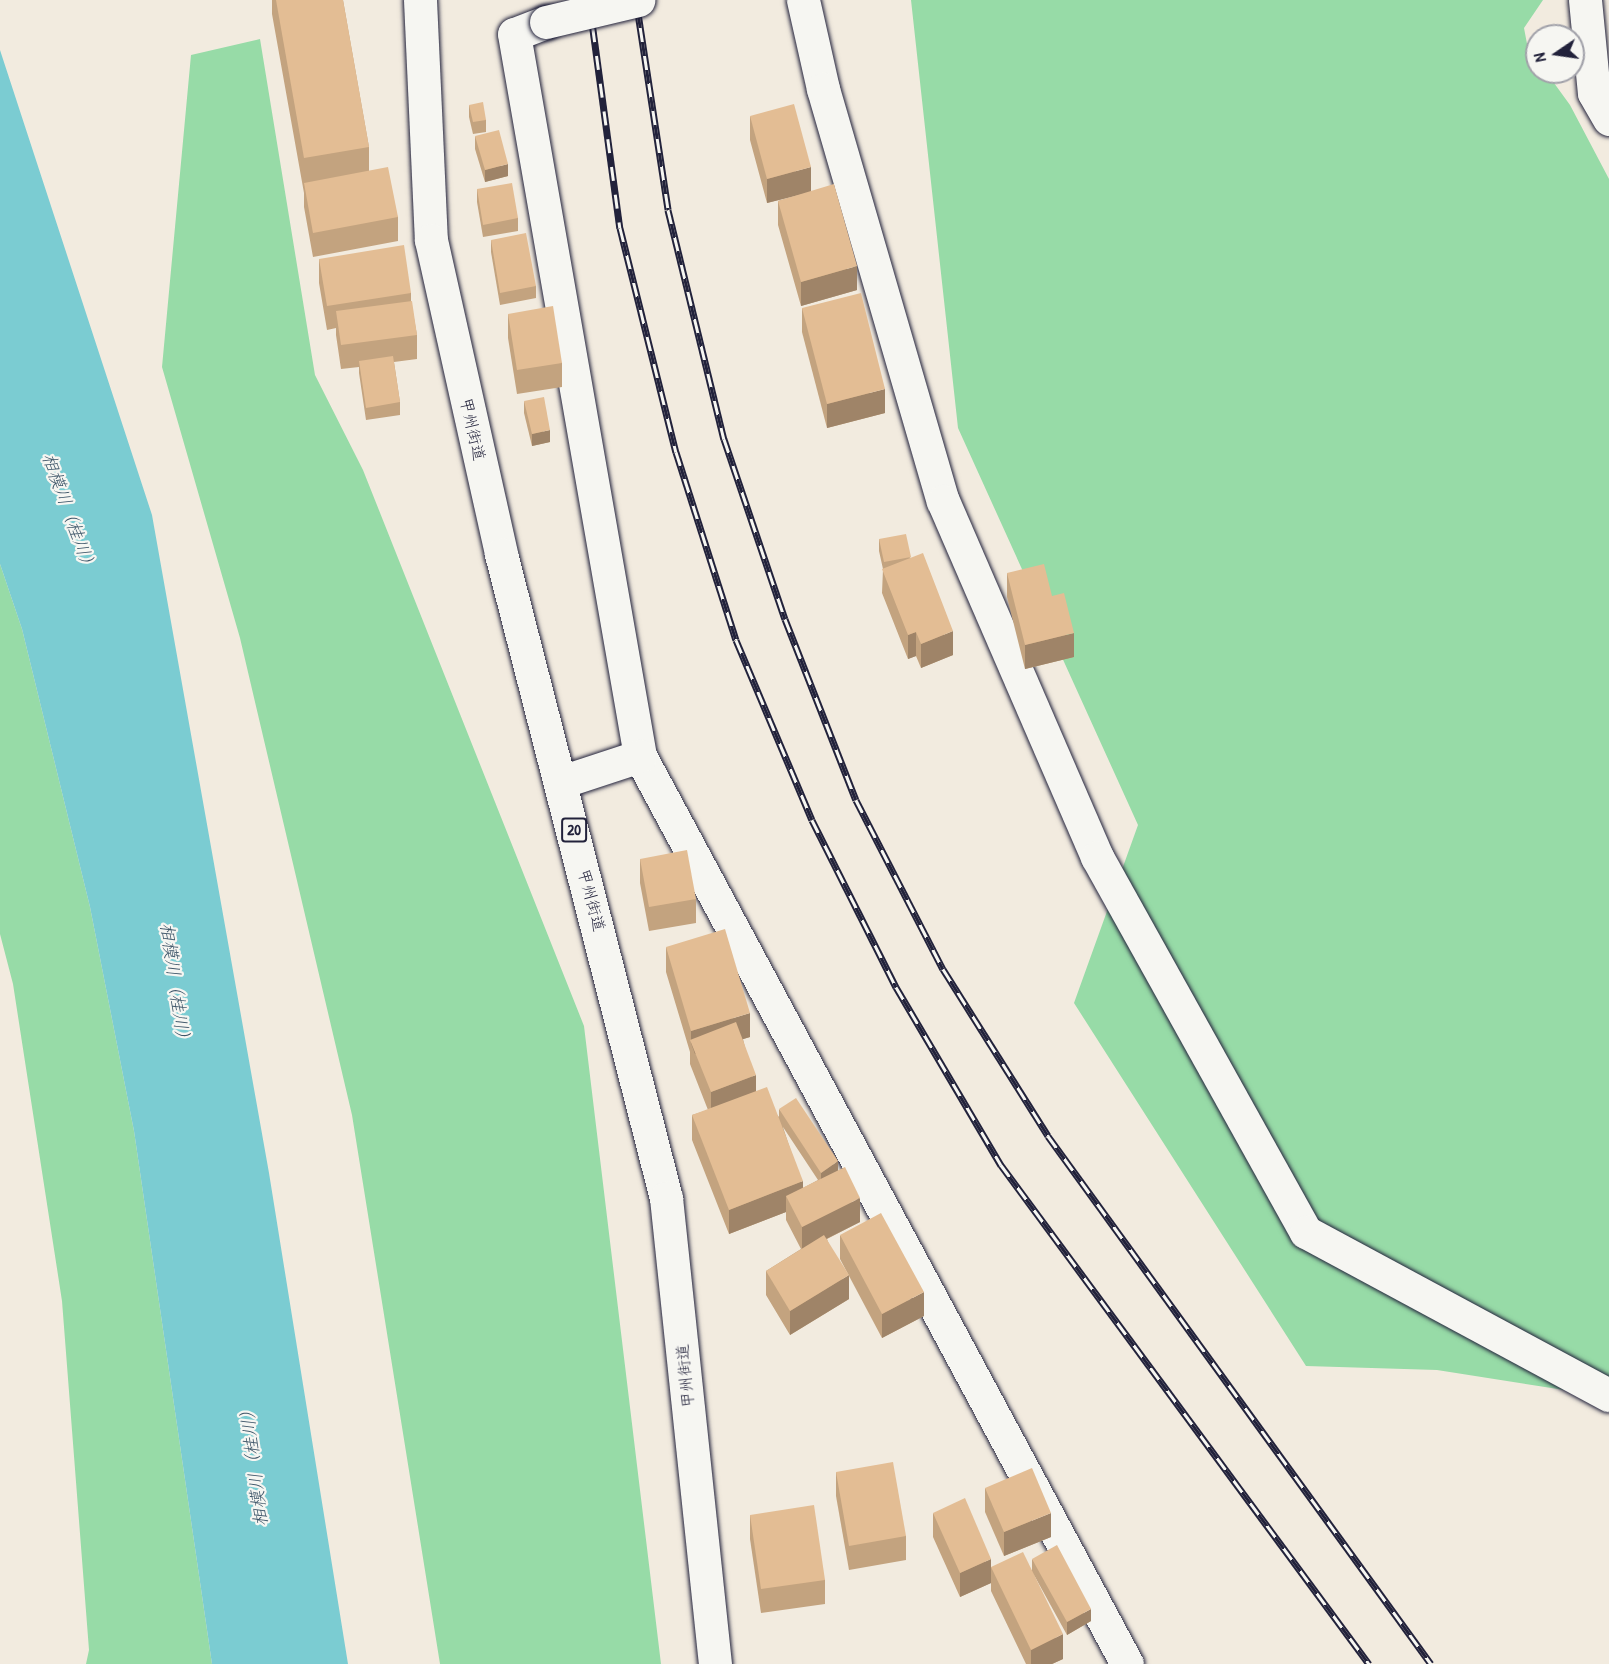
<!DOCTYPE html>
<html>
<head>
<meta charset="utf-8">
<style>
  body { margin:0 }
  #map { position:relative; width:1609px; height:1664px; overflow:hidden; background:#f2ebdf; font-family:"Patrick Hand","Klee One",sans-serif }
  div>[style] { position:absolute }
  .green>* { inset:0; background:#97dba7 }
  .water>* { inset:0; background:#7bccd2 }
  .roads { filter:drop-shadow(0 0 2px #22223b) drop-shadow(0 0 2px #22223b) }
  .minor>* { height:33px; margin:-16.5px; padding:0 16.5px; transform-origin:16.5px; border-radius:16.5px; background:#f6f6f2 }
  .highway>* { height:33px; margin:-16.5px; padding:0 16.5px; transform-origin:16.5px; border-radius:16.5px; background:#f6f6f2 }
  .rail>* { height:7px; margin-top:-3.5px; transform-origin:0; background:repeating-linear-gradient(90deg,#f6f6f2 0 14px,#22223b 0 28px); box-sizing:border-box; border-block:2px solid #22223b }
  .bridges { filter:drop-shadow(0 0 2px #22223b) drop-shadow(0 0 2px #22223b) }
  .minor-bridge>* { height:33px; margin:-16.5px; padding:0 16.5px; transform-origin:16.5px; border-radius:16.5px; background:#f6f6f2 }
  .wall>* { inset:0; background:#c3a37f }
  .shaded-wall>* { inset:0; background:#9f8468 }
  .building>* { inset:0; background:#e3bd94 }
  span { translate:-50% -50%; white-space:nowrap; text-align:center; line-height:1.15; -webkit-text-stroke:4.5px #f6f6f2; paint-order:stroke }
  .shield-label span { padding:2px 4px; background:#f6f6f2; border:2px solid; border-radius:4px; -webkit-text-stroke-width:0 }
  .shield-label { font-size:15px; color:#22223b; font-weight:700 }
  .street-label { font-size:16px; color:#22223b }
  .water-label { font-size:18px; color:#3d5568; font-style:italic }
  .north { position:absolute; left:1525px; top:24px; width:60px; height:60px; box-sizing:border-box; background:#f6f6f2; border:2px solid #a1a1a9; border-radius:50%; rotate:257deg; font-size:16px; font-weight:700; line-height:24px; text-align:center; color:#22223b }
  .north::after { content:''; display:block; margin:auto; width:21px; height:27px; background:#22223b; clip-path:polygon(50% 0,100% 100%,50% 72%,0 100%) }
</style>
</head>
<body>
<div id="map">
  <div class="green">
    <div style="clip-path:polygon(911px 0,1543px 0,1524px 28px,1528px 49px,1537px 72px,1546px 72px,1570px 105px,1609px 179px,1609px 1397px,1437px 1370px,1306px 1366px,1074px 1003px,1138px 825px,958px 428px)"></div>
    <div style="clip-path:polygon(260px 39px,315px 375px,363px 470px,584px 1026px,661px 1664px,440px 1664px,352px 1115px,240px 638px,162px 367px,191px 55px)"></div>
    <div style="clip-path:polygon(0 564px,22px 629px,90px 907px,134px 1131px,212px 1664px,86px 1664px,89px 1650px,62px 1301px,13px 984px,0 934px)"></div>
  </div>
  <div class="water">
    <div style="clip-path:polygon(0 50px,152px 515px,269px 1173px,348px 1664px,212px 1664px,134px 1131px,90px 907px,22px 629px,0 564px)"></div>
  </div>
  <div class="roads">
    <div class="minor">
      <div style="left:803px;top:0;width:91px;rotate:77.3deg"></div>
      <div style="left:823px;top:89px;width:429px;rotate:73.8deg"></div>
      <div style="left:943px;top:501px;width:388px;rotate:66.6deg"></div>
      <div style="left:1097px;top:857px;width:429px;rotate:60.9deg"></div>
      <div style="left:1306px;top:1232px;width:344px;rotate:28.3deg"></div>
      <div style="left:1585px;top:0;width:93px;rotate:84.5deg"></div>
      <div style="left:1594px;top:93px;width:30px;rotate:60deg"></div>
      <div style="left:546px;top:22px;width:34px;rotate:159deg"></div>
      <div style="left:514px;top:34px;width:733px;rotate:80.1deg"></div>
      <div style="left:640px;top:756px;width:1030px;rotate:61.79deg"></div>
      <div style="left:561px;top:782px;width:83px;rotate:-18.2deg"></div>
    </div>
    <div class="highway">
      <div style="left:420px;top:0;width:240px;rotate:87.4deg"></div>
      <div style="left:431px;top:240px;width:322px;rotate:77.4deg"></div>
      <div style="left:501px;top:554px;width:665px;rotate:75.63deg"></div>
      <div style="left:666px;top:1198px;width:469px;rotate:84deg"></div>
    </div>
  </div>
  <div class="rail">
    <div style="left:589px;top:0;width:230px;rotate:82.3deg"></div>
    <div style="left:620px;top:228px;width:231px;rotate:76deg"></div>
    <div style="left:676px;top:452px;width:197px;rotate:72.3deg"></div>
    <div style="left:736px;top:640px;width:195px;rotate:67.1deg"></div>
    <div style="left:812px;top:820px;width:187px;rotate:63.3deg"></div>
    <div style="left:896px;top:987px;width:207px;rotate:59.5deg"></div>
    <div style="left:1001px;top:1165px;width:620px;rotate:53.59deg"></div>
    <div style="left:636px;top:0;width:212px;rotate:81.3deg"></div>
    <div style="left:668px;top:210px;width:236px;rotate:76.3deg"></div>
    <div style="left:724px;top:439px;width:190px;rotate:71.3deg"></div>
    <div style="left:785px;top:619px;width:194px;rotate:68.6deg"></div>
    <div style="left:856px;top:800px;width:190px;rotate:62.8deg"></div>
    <div style="left:943px;top:969px;width:197px;rotate:57.8deg"></div>
    <div style="left:1048px;top:1136px;width:652px;rotate:54.04deg"></div>
  </div>
  <div class="bridges">
    <div class="minor-bridge">
      <div style="left:546px;top:22px;width:95px;rotate:-13.4deg"></div>
    </div>
  </div>
  <div class="wall">
    <div style="clip-path:polygon(272px 0,343px 0,369px 147px,369px 171px,398px 217px,398px 241px,313px 257px,304px 207px,304px 193px,272px 14px)"></div>
    <div style="clip-path:polygon(469px 105px,486px 120px,486px 132px,473px 134px,469px 117px)"></div>
    <div style="clip-path:polygon(750px 116px,811px 191px,857px 290px,801px 306px,778px 225px,778px 201px,805px 193px,767px 203px,750px 140px)"></div>
    <div style="clip-path:polygon(475px 136px,508px 176px,485px 182px,475px 149px)"></div>
    <div style="clip-path:polygon(477px 189px,518px 218px,518px 231px,483px 237px,477px 202px)"></div>
    <div style="clip-path:polygon(491px 240px,536px 286px,536px 298px,500px 305px,491px 252px)"></div>
    <div style="clip-path:polygon(319px 259px,411px 293px,411px 301px,417px 335px,417px 359px,394px 362px,400px 402px,400px 415px,366px 420px,359px 373px,359px 367px,341px 369px,336px 335px,336px 328px,327px 330px,319px 283px)"></div>
    <div style="clip-path:polygon(802px 308px,885px 413px,827px 428px,802px 332px)"></div>
    <div style="clip-path:polygon(508px 314px,562px 363px,562px 387px,517px 394px,508px 338px)"></div>
    <div style="clip-path:polygon(524px 401px,550px 442px,532px 446px,524px 413px)"></div>
    <div style="clip-path:polygon(879px 539px,911px 558px,953px 655px,921px 668px,916px 656px,908px 659px,882px 593px,883px 569px,879px 551px)"></div>
    <div style="clip-path:polygon(1007px 573px,1052px 596px,1074px 657px,1025px 669px,1007px 597px)"></div>
    <div style="clip-path:polygon(640px 859px,696px 899px,696px 923px,649px 931px,640px 883px)"></div>
    <div style="clip-path:polygon(evenodd,666px 947px,750px 1037px,743px 1039px,756px 1091px,779px 1117px,779px 1109px,838px 1170px,860px 1222px,827px 1239px,849px 1299px,790px 1335px,766px 1295px,766px 1271px,801px 1249px,786px 1220px,786px 1212px,729px 1234px,692px 1140px,692px 1115px,708px 1110px,690px 1064px,690px 1052px,666px 972px,666px 947px,783px 1127px,818px 1180px,803px 1188px,783px 1127px)"></div>
    <div style="clip-path:polygon(840px 1235px,924px 1316px,882px 1338px,840px 1259px)"></div>
    <div style="clip-path:polygon(836px 1472px,906px 1536px,906px 1560px,849px 1570px,836px 1496px)"></div>
    <div style="clip-path:polygon(985px 1488px,1051px 1537px,1004px 1556px,985px 1512px)"></div>
    <div style="clip-path:polygon(933px 1513px,991px 1567px,1032px 1570px,1032px 1559px,1091px 1621px,1067px 1635px,1034px 1575px,1063px 1659px,1052px 1664px,1026px 1664px,991px 1591px,991px 1583px,960px 1597px,933px 1537px)"></div>
    <div style="clip-path:polygon(750px 1515px,825px 1580px,825px 1604px,761px 1613px,750px 1539px)"></div>
  </div>
  <div class="shaded-wall">
    <div style="clip-path:polygon(508px 164px,508px 176px,485px 182px,485px 170px)"></div>
    <div style="clip-path:polygon(811px 167px,811px 192px,767px 203px,767px 179px)"></div>
    <div style="clip-path:polygon(857px 266px,857px 290px,801px 306px,801px 282px)"></div>
    <div style="clip-path:polygon(885px 389px,885px 413px,827px 428px,827px 404px)"></div>
    <div style="clip-path:polygon(550px 430px,550px 442px,532px 446px,532px 434px)"></div>
    <div style="clip-path:polygon(953px 631px,953px 655px,921px 668px,921px 644px)"></div>
    <div style="clip-path:polygon(916px 632px,916px 656px,908px 659px,908px 635px)"></div>
    <div style="clip-path:polygon(1074px 633px,1074px 657px,1025px 669px,1025px 645px)"></div>
    <div style="clip-path:polygon(750px 1013px,750px 1037px,695px 1054px,691px 1043px,691px 1031px)"></div>
    <div style="clip-path:polygon(756px 1075px,756px 1099px,711px 1116px,711px 1092px)"></div>
    <div style="clip-path:polygon(838px 1161px,838px 1173px,821px 1185px,821px 1173px)"></div>
    <div style="clip-path:polygon(803px 1181px,803px 1205px,786px 1196px,786px 1212px,729px 1234px,729px 1210px)"></div>
    <div style="clip-path:polygon(860px 1198px,860px 1222px,802px 1251px,802px 1227px)"></div>
    <div style="clip-path:polygon(849px 1275px,849px 1299px,790px 1335px,790px 1311px)"></div>
    <div style="clip-path:polygon(924px 1292px,924px 1316px,882px 1338px,882px 1314px)"></div>
    <div style="clip-path:polygon(1051px 1513px,1051px 1537px,1004px 1556px,1004px 1532px)"></div>
    <div style="clip-path:polygon(991px 1559px,991px 1583px,960px 1597px,960px 1573px)"></div>
    <div style="clip-path:polygon(1091px 1609px,1091px 1621px,1067px 1635px,1067px 1622px)"></div>
    <div style="clip-path:polygon(1063px 1634px,1063px 1659px,1052px 1664px,1031px 1664px,1031px 1650px)"></div>
  </div>
  <div class="building">
    <div style="clip-path:polygon(276px 0,343px 0,369px 147px,304px 158px)"></div>
    <div style="clip-path:polygon(483px 102px,486px 120px,473px 122px,469px 105px)"></div>
    <div style="clip-path:polygon(794px 104px,811px 167px,767px 179px,750px 116px)"></div>
    <div style="clip-path:polygon(499px 130px,508px 164px,485px 170px,475px 136px)"></div>
    <div style="clip-path:polygon(388px 167px,398px 217px,313px 233px,304px 183px)"></div>
    <div style="clip-path:polygon(512px 183px,518px 218px,483px 225px,477px 189px)"></div>
    <div style="clip-path:polygon(834px 184px,857px 266px,801px 282px,778px 201px)"></div>
    <div style="clip-path:polygon(526px 233px,536px 286px,500px 293px,491px 240px)"></div>
    <div style="clip-path:polygon(404px 245px,411px 293px,327px 306px,319px 259px)"></div>
    <div style="clip-path:polygon(861px 293px,885px 389px,827px 404px,802px 308px)"></div>
    <div style="clip-path:polygon(412px 301px,417px 335px,341px 345px,336px 311px)"></div>
    <div style="clip-path:polygon(553px 306px,562px 363px,517px 370px,508px 314px)"></div>
    <div style="clip-path:polygon(393px 356px,400px 402px,366px 408px,359px 361px)"></div>
    <div style="clip-path:polygon(544px 397px,550px 430px,532px 434px,524px 401px)"></div>
    <div style="clip-path:polygon(906px 534px,911px 557px,884px 562px,879px 539px)"></div>
    <div style="clip-path:polygon(923px 553px,953px 631px,921px 644px,916px 632px,908px 635px,882px 569px)"></div>
    <div style="clip-path:polygon(1044px 564px,1052px 596px,1064px 593px,1074px 633px,1025px 645px,1007px 573px)"></div>
    <div style="clip-path:polygon(687px 850px,696px 899px,649px 907px,640px 859px)"></div>
    <div style="clip-path:polygon(725px 929px,750px 1013px,691px 1031px,666px 947px)"></div>
    <div style="clip-path:polygon(736px 1022px,756px 1075px,711px 1092px,690px 1040px)"></div>
    <div style="clip-path:polygon(767px 1087px,803px 1181px,729px 1210px,692px 1115px)"></div>
    <div style="clip-path:polygon(796px 1098px,838px 1161px,821px 1173px,779px 1109px)"></div>
    <div style="clip-path:polygon(845px 1167px,860px 1198px,802px 1227px,786px 1196px)"></div>
    <div style="clip-path:polygon(881px 1213px,924px 1292px,882px 1314px,840px 1235px)"></div>
    <div style="clip-path:polygon(824px 1235px,849px 1275px,790px 1311px,766px 1271px)"></div>
    <div style="clip-path:polygon(893px 1462px,906px 1536px,849px 1546px,836px 1472px)"></div>
    <div style="clip-path:polygon(1032px 1468px,1051px 1513px,1004px 1532px,985px 1488px)"></div>
    <div style="clip-path:polygon(965px 1498px,991px 1559px,960px 1573px,933px 1513px)"></div>
    <div style="clip-path:polygon(814px 1505px,825px 1580px,761px 1589px,750px 1515px)"></div>
    <div style="clip-path:polygon(1057px 1545px,1091px 1609px,1067px 1622px,1032px 1559px)"></div>
    <div style="clip-path:polygon(1023px 1552px,1063px 1634px,1031px 1650px,991px 1567px)"></div>
  </div>
  <div class="shield-label">
    <span style="left:574px;top:830px">20</span>
  </div>
  <div class="street-label">
    <span style="left:473px;top:429px;rotate:77deg">甲州街道</span>
    <span style="left:592px;top:900px;rotate:75deg">甲州街道</span>
    <span style="left:685px;top:1376px;rotate:-96deg">甲州街道</span>
  </div>
  <div class="water-label">
    <span style="left:69px;top:513px;rotate:70deg">相模川（桂川）</span>
    <span style="left:175px;top:985px;rotate:82deg">相模川（桂川）</span>
    <span style="left:254px;top:1464px;rotate:-97deg">相模川（桂川）</span>
  </div>
  <div class="north">N</div>
</div>
</body>
</html>
